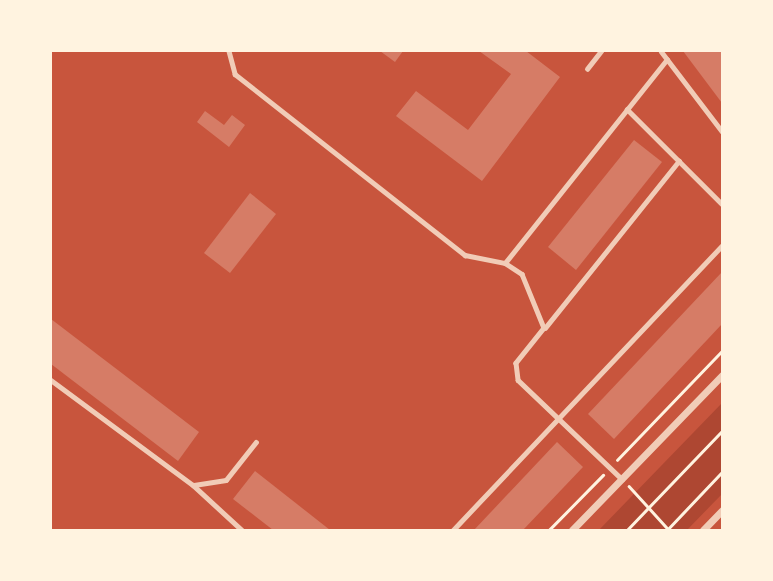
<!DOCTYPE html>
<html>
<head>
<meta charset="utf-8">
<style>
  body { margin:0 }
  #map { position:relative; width:773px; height:581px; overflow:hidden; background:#c8553d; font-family:"Open Sans",sans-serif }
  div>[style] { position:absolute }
  .green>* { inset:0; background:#ae4732 }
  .building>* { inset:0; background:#d67c66 }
  .path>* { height:2.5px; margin:-1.25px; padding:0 1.25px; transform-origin:1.25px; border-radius:1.25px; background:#fff3e0 }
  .service>* { height:4.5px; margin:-2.25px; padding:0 2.25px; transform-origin:2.25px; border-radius:2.25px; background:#f1ccb7 }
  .minor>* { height:7px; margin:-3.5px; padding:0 3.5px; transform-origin:3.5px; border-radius:3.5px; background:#f1ccb7 }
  span { translate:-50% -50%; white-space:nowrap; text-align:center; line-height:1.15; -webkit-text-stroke:6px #fff3e0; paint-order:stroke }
  .frame { position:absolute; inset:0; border:52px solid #fff3e0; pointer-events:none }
</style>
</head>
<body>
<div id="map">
  <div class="green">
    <div style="clip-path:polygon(722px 403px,722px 494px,687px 530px,599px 530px)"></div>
  </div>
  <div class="building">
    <div style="clip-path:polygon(380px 51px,403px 51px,395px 62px)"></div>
    <div style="clip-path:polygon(479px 51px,526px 51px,560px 77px,482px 181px,396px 116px,416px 91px,468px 130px,511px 74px)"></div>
    <div style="clip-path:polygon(683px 51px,722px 51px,722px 103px)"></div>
    <div style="clip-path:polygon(205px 111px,224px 125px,232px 115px,245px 125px,229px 147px,197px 122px)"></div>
    <div style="clip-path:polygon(634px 140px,662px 162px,576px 270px,548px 247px)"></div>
    <div style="clip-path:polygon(250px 193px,276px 214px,230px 273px,204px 253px)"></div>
    <div style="clip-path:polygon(722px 272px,722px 324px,614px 439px,588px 414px)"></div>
    <div style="clip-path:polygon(51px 319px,199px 432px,178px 461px,51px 364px)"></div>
    <div style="clip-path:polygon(557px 442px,583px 467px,523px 530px,474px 530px)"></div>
    <div style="clip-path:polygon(255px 471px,330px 530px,273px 530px,233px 499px)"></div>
  </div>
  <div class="path">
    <div style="left:617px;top:460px;width:151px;rotate:-46.1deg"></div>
    <div style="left:629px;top:486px;width:59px;rotate:47.7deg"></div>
    <div style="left:549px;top:530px;width:77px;rotate:-45.5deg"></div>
    <div style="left:627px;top:530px;width:137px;rotate:-46.2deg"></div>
    <div style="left:667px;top:530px;width:80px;rotate:-46.5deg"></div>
  </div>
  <div class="service">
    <div style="left:229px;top:51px;width:24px;rotate:75deg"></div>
    <div style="left:235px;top:74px;width:293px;rotate:38.2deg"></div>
    <div style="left:465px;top:255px;width:41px;rotate:11.3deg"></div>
    <div style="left:505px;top:263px;width:20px;rotate:33deg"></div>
    <div style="left:522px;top:274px;width:58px;rotate:67.8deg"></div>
    <div style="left:544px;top:328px;width:45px;rotate:128.7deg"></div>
    <div style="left:516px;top:363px;width:17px;rotate:83deg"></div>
    <div style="left:518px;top:380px;width:144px;rotate:43.6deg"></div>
    <div style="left:661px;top:51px;width:101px;rotate:52.7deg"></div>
    <div style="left:587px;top:69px;width:23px;rotate:-52deg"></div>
    <div style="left:627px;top:109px;width:134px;rotate:45deg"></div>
    <div style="left:505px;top:263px;width:260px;rotate:-51.5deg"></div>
    <div style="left:545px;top:328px;width:214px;rotate:-51.3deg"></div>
    <div style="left:51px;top:380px;width:177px;rotate:36.5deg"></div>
    <div style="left:193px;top:485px;width:67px;rotate:42.6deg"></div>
    <div style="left:194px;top:485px;width:32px;rotate:-9deg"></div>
    <div style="left:226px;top:480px;width:48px;rotate:-51.7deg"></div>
    <div style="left:453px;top:530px;width:391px;rotate:-46.6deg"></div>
  </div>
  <div class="minor">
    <div style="left:572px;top:530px;width:216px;rotate:-45.9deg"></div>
    <div style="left:703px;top:530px;width:28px;rotate:-46deg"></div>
  </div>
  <div class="frame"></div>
</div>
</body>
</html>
